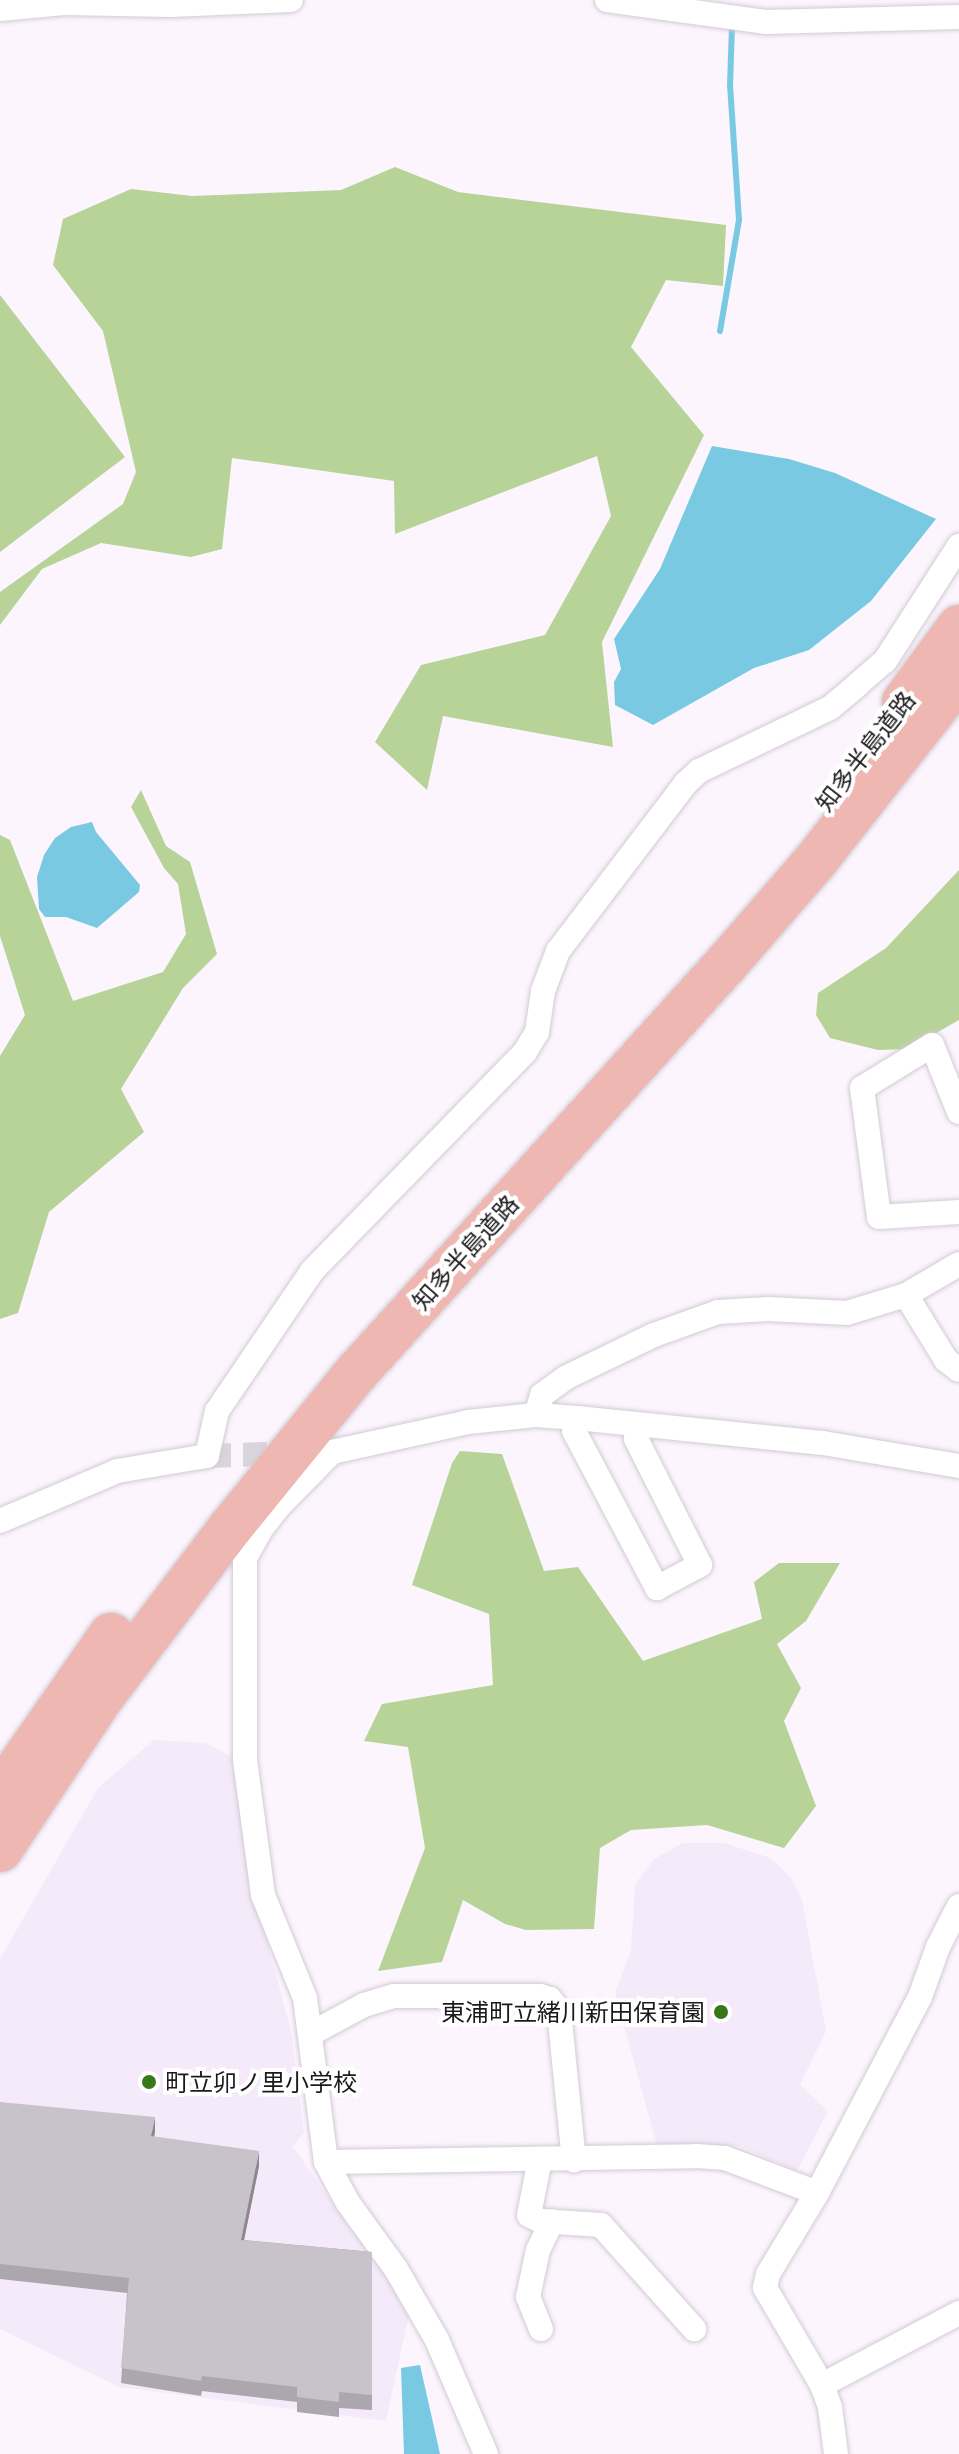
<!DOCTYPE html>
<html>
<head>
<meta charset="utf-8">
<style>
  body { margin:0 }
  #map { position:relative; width:959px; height:2454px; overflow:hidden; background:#fcf5fe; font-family:"Exo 2","Noto Sans JP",sans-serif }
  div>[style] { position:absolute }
  .built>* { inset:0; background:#f5eafa }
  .green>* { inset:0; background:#b7d398 }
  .water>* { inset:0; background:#7ac9e2 }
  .stream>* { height:6px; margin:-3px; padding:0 3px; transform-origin:3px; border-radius:3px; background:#7ac9e2 }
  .minor-tunnel>* { height:24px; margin-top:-12px; transform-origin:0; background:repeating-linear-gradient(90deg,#dad4dc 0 24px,transparent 0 36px) }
  .roads { filter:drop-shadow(0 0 2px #d2cbd4) drop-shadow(0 0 2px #d2cbd4) }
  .minor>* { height:24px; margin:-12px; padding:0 12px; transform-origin:12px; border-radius:12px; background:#fff }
  .motorway>* { height:44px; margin:-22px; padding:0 22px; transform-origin:22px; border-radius:22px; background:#eeb7b2 }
  .wall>* { inset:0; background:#aca7af }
  .shaded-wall>* { inset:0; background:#8c888e }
  .building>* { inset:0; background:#c8c2cb }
  .dots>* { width:22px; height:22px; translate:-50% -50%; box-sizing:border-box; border:4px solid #fff; border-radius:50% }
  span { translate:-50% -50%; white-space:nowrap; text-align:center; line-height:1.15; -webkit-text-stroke:8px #fff; paint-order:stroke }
  .street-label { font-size:24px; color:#1b191c }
  .poi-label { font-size:24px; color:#1b191c }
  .right { translate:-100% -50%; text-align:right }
  .left { translate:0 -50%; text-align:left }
</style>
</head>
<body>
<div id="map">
  <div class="built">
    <div style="clip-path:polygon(154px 1740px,206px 1743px,237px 1760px,253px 1888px,291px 2031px,304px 2133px,293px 2147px,368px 2252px,396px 2279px,408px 2319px,386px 2421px,119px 2387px,0 2329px,0 1959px,98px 1788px)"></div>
    <div style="clip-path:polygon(683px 1843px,724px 1843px,771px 1858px,791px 1878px,802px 1900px,826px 2031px,800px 2085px,828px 2111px,797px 2171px,739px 2146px,657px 2146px,615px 1993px,631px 1950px,635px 1884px,654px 1859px)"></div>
  </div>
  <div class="green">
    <div style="clip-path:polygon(395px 167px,458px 192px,726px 225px,723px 286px,666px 280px,631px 347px,704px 435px,602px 642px,613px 747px,443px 716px,427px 790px,375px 742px,421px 665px,545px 635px,611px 516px,597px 456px,395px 534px,394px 481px,232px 458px,222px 549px,191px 557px,101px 543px,42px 569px,0 625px,0 592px,123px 504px,136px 472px,103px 331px,53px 265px,63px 219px,131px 189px,192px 196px,341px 190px)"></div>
    <div style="clip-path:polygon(0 295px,125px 457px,0 552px)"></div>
    <div style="clip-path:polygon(141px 790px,166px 846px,190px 862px,217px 954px,183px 988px,121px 1089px,144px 1132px,49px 1212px,18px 1313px,0 1319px,0 1056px,25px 1015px,0 936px,0 835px,10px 840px,73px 1001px,163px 972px,186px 934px,178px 884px,164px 868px,131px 807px)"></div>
    <div style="clip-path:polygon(959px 870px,959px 1020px,908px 1049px,878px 1050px,830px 1038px,816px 1015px,818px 993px,886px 948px)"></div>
    <div style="clip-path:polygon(460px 1451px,502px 1454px,544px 1571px,578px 1567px,643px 1661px,762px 1619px,754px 1582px,779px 1563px,840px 1563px,806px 1621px,777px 1644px,801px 1688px,784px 1721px,816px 1806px,784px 1848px,707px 1825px,631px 1830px,600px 1848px,594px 1929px,526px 1930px,505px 1924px,463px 1900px,442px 1962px,378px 1971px,425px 1848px,408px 1747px,364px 1741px,382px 1704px,493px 1685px,489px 1614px,412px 1585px,452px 1463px)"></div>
  </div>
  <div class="water">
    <div style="clip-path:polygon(712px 446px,789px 459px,835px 473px,936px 519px,871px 601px,809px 650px,754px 668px,653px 725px,615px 705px,614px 682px,621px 669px,614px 639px,660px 569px)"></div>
    <div style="clip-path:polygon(92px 822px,96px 832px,140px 885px,139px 892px,97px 928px,66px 917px,45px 917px,39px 909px,37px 877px,44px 855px,55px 838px,71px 827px)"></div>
    <div style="clip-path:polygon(420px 2365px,434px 2427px,440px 2454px,404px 2454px,401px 2368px)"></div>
  </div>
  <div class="stream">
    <div style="left:720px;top:331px;width:113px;rotate:-80.3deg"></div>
    <div style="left:739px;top:220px;width:134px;rotate:-93.8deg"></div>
    <div style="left:730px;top:86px;width:59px;rotate:-88.1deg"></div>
  </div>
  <div class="minor-tunnel">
    <div style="left:207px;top:1456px;width:87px;rotate:-2deg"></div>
  </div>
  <div class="roads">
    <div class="minor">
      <div style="left:607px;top:0;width:161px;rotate:7.9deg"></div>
      <div style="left:766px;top:22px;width:193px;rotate:-1.5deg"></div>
      <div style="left:0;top:9px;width:64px;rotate:-5.4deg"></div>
      <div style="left:64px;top:3px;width:106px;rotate:1.1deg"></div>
      <div style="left:170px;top:5px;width:121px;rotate:-2.4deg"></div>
      <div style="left:959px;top:1112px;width:72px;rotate:-111.9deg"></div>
      <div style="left:932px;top:1045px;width:82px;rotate:148.4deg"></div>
      <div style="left:862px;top:1088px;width:130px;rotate:82.5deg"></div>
      <div style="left:879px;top:1217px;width:80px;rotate:-3.6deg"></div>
      <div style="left:906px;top:1295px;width:76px;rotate:58.4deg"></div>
      <div style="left:946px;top:1360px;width:16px;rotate:38deg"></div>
      <div style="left:536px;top:1415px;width:21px;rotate:-73deg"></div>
      <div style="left:542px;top:1395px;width:29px;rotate:-36deg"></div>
      <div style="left:565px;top:1378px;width:99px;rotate:-25.8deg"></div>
      <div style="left:654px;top:1335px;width:68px;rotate:-19.8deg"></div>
      <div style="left:718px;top:1312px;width:50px;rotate:-3.4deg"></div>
      <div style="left:768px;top:1309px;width:79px;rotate:2.9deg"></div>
      <div style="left:847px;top:1313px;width:62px;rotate:-17deg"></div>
      <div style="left:906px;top:1295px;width:61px;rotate:-30.3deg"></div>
      <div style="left:577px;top:1418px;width:13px;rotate:103deg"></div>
      <div style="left:574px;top:1431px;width:178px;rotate:62.1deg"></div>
      <div style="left:657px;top:1588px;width:49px;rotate:-28.1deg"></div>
      <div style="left:700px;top:1565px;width:141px;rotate:-116.9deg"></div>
      <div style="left:636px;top:1439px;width:14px;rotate:-86deg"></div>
      <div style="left:0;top:1521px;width:127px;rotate:-23.1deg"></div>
      <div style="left:117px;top:1471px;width:91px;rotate:-9.5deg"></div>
      <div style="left:207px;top:1456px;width:46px;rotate:-77.5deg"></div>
      <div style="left:217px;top:1411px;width:169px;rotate:-55.8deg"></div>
      <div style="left:312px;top:1271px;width:305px;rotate:-45.8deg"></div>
      <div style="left:525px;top:1052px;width:23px;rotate:-59deg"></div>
      <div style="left:537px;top:1032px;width:41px;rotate:-81.7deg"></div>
      <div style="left:543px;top:991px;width:43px;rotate:-69.4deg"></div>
      <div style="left:558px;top:951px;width:210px;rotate:-52.7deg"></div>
      <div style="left:685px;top:784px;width:19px;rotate:-43deg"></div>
      <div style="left:699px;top:771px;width:145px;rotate:-25.7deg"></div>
      <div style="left:830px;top:708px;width:35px;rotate:-40deg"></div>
      <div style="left:857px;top:685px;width:37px;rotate:-41deg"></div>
      <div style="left:885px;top:661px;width:137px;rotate:-57.2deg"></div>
      <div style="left:312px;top:2033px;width:59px;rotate:-28.3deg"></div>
      <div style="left:364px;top:2005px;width:31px;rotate:-17deg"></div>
      <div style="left:394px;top:1996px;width:146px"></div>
      <div style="left:540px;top:1996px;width:10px;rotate:17deg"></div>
      <div style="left:550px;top:1999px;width:15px;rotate:53deg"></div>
      <div style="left:559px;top:2011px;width:150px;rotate:84.3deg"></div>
      <div style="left:540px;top:2159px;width:57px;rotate:101.1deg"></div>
      <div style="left:529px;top:2215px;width:13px;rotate:27deg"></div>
      <div style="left:541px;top:2221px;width:60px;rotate:3.8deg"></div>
      <div style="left:601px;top:2225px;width:140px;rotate:48.2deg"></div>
      <div style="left:326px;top:2162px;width:370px;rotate:-0.9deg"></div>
      <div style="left:696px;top:2156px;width:29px;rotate:4deg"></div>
      <div style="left:725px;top:2158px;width:98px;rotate:20.8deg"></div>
      <div style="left:541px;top:2329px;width:35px;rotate:-112deg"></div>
      <div style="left:528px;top:2297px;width:48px;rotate:-78deg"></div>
      <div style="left:538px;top:2250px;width:32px;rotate:-64deg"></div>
      <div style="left:822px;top:2385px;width:155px;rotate:-27.7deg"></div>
      <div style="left:486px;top:2454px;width:124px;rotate:-113.3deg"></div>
      <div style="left:437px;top:2340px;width:82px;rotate:-120deg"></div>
      <div style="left:396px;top:2269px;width:82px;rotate:-126deg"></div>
      <div style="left:348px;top:2203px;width:47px;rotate:-118.2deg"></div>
      <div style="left:326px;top:2162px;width:165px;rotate:-97.3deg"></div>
      <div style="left:305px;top:1998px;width:111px;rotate:-112.2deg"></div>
      <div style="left:263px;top:1895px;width:136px;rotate:-97.6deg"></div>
      <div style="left:245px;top:1760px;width:202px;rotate:-90deg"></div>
      <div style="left:245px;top:1558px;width:33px;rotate:-61deg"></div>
      <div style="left:261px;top:1529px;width:29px;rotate:-52deg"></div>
      <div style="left:279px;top:1506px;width:76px;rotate:-45.5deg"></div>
      <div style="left:332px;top:1452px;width:139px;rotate:-12.4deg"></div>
      <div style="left:468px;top:1422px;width:68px;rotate:-5.9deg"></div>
      <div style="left:536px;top:1415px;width:41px;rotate:4.2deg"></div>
      <div style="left:577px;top:1418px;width:247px;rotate:5.8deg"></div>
      <div style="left:823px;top:1443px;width:138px;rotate:9.6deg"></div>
      <div style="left:836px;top:2454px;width:47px;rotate:-97.3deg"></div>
      <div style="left:830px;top:2407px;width:23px;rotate:-110deg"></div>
      <div style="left:822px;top:2385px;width:113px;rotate:-120.4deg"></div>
      <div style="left:765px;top:2288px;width:14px;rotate:-78deg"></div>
      <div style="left:768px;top:2274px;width:95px;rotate:-58.8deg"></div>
      <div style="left:817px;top:2193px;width:221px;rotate:-62.3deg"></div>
      <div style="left:920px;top:1997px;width:53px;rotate:-70.2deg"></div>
      <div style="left:938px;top:1947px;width:46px;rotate:-62.9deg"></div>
    </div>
    <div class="motorway">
      <div style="left:904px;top:702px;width:93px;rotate:-53.7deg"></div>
      <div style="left:0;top:1794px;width:194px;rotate:-55.1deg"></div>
      <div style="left:0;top:1850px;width:182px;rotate:-56.4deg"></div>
      <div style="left:101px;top:1698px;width:213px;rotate:-52.8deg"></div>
      <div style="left:230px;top:1528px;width:201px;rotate:-50.9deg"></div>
      <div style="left:357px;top:1372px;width:552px;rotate:-47.87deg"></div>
      <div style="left:727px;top:963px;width:138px;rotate:-49.1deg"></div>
      <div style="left:817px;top:859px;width:230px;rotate:-51.9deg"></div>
    </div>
  </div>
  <div class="wall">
    <div style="clip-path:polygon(0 2102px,155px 2132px,154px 2137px,259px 2166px,244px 2240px,372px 2252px,372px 2410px,339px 2408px,339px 2417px,297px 2412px,297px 2402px,202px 2391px,201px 2396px,121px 2383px,127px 2293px,0 2279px)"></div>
  </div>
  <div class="shaded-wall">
    <div style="clip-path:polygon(155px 2117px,155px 2132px,151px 2151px,151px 2136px)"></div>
    <div style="clip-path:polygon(259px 2151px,259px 2166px,241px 2255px,241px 2240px)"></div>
  </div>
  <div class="building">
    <div style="clip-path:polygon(0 2102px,155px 2117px,151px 2136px,259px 2151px,241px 2240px,372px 2252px,372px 2395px,339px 2392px,339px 2402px,297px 2397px,297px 2387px,202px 2376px,201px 2381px,121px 2368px,129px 2278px,0 2264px)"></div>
  </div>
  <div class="dots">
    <div style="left:721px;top:2012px;background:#387917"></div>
    <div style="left:149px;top:2082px;background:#387917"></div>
  </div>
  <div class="street-label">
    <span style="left:865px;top:751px;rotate:-52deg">知多半島道路</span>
    <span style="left:465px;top:1252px;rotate:-48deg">知多半島道路</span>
  </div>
  <div class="poi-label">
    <span class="right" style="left:705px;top:2012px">東浦町立緒川新田保育園</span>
    <span class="left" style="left:165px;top:2082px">町立卯ノ里小学校</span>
  </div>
</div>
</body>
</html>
